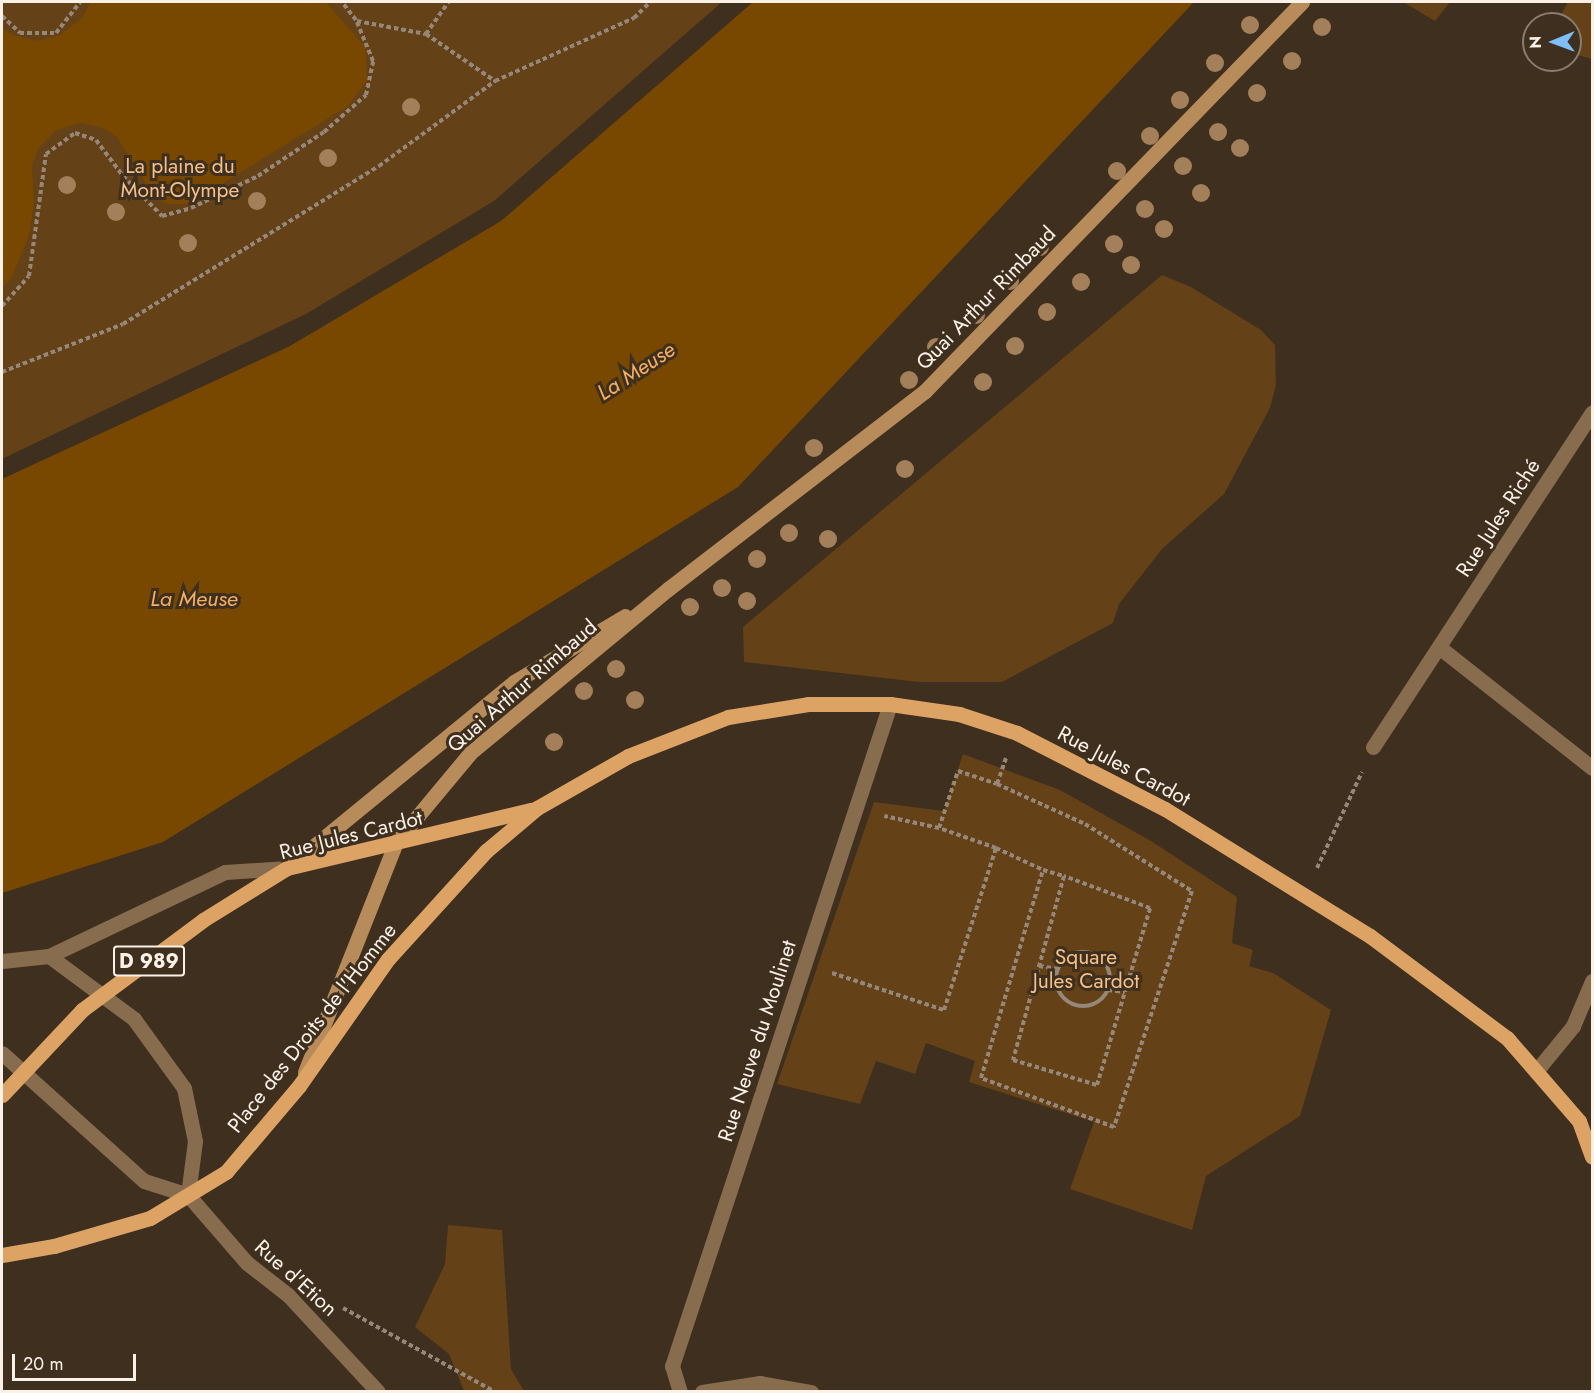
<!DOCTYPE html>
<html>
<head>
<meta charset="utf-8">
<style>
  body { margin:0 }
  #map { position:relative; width:1594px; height:1393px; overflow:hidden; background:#3e2f1f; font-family:Jost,sans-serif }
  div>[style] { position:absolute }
  .green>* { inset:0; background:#644116 }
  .water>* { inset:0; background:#784800 }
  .path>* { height:4px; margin-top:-2px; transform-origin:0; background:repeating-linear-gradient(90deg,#95887b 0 4.5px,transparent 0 7.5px) }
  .path>.ring { margin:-2px; padding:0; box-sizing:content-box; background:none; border:4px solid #95887b; border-radius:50% }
  .minor>* { height:15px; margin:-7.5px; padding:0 7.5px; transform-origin:7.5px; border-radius:7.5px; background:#886c4e }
  .tertiary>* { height:15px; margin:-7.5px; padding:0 7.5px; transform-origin:7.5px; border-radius:7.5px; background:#886c4e }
  .secondary>* { height:15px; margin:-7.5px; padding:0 7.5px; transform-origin:7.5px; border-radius:7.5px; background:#b88b5b }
  .primary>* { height:15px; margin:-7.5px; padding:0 7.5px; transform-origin:7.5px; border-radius:7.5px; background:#dda364 }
  .trees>* { width:18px; height:18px; margin:-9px; border-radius:50%; background:#a37f5a }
  span { translate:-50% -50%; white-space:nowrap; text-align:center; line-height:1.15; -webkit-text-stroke:6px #3e2f1f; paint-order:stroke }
  .shield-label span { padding:2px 4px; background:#3e2f1f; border:2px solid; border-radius:4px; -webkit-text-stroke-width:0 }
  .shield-label { font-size:20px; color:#fbf1e7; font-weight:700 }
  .park-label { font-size:21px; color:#f5c18a }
  .street-label { font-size:21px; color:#fbf1e7 }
  .water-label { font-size:22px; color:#f4af62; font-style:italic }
  .frame { position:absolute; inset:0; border:3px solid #fbf1e7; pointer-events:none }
  .north { position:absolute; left:1522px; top:12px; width:60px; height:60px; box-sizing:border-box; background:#3e2f1f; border:2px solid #8a7d6f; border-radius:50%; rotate:269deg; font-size:16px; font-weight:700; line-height:24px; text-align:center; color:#fbf1e7 }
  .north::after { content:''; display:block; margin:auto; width:21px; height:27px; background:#7ebef9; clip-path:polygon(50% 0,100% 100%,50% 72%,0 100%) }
  .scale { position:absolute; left:12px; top:1354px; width:124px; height:27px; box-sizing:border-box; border:3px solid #fbf1e7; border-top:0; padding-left:8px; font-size:18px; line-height:21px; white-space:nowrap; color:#fbf1e7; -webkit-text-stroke:4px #3e2f1f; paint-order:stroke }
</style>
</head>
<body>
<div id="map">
  <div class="green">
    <div style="clip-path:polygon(2px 2px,722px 2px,494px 201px,306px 314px,2px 459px)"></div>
    <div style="clip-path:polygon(1403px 2px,1450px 2px,1435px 21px)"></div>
    <div style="clip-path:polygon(1568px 2px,1592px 2px,1592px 59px,1570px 53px,1570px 24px,1556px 24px)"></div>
    <div style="clip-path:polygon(1162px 275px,1191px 287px,1261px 330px,1275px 345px,1276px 385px,1270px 408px,1224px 494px,1162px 549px,1119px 604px,1113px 623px,1002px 682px,919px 682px,744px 662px,743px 627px)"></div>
    <div style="clip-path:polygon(963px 754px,1060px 790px,1151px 841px,1237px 897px,1232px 943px,1253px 950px,1249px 966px,1273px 973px,1331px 1010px,1300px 1116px,1206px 1176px,1192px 1230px,1070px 1189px,1094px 1122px,969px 1082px,975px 1061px,926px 1043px,915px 1074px,876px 1061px,860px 1104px,777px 1084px,874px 802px,944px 811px)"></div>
    <div style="clip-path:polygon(448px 1225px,502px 1230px,511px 1369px,524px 1391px,464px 1391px,449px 1354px,415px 1327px,445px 1264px)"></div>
  </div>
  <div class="water">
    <div style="clip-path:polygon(91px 2px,326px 2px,365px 47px,367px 80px,348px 106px,190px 204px,169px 204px,155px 198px,116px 136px,100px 127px,81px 123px,56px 130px,38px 149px,32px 166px,34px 203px,29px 236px,12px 277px,2px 289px,2px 28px,13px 35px,37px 41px,60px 35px,82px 18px)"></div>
    <div style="clip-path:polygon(753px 2px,1194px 2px,738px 487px,163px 842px,2px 893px,2px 479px,290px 346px,501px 221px)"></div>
  </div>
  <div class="path">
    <div style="left:2px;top:16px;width:25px;rotate:43deg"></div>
    <div style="left:20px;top:33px;width:36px"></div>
    <div style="left:56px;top:33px;width:39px;rotate:-52deg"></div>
    <div style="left:357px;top:21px;width:70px;rotate:10.7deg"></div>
    <div style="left:426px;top:34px;width:83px;rotate:34.3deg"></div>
    <div style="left:426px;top:34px;width:39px;rotate:-55deg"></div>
    <div style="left:2px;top:306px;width:40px;rotate:-48deg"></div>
    <div style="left:29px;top:276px;width:123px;rotate:-82.1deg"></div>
    <div style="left:46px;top:154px;width:36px;rotate:-36deg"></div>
    <div style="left:75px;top:133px;width:22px;rotate:18deg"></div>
    <div style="left:96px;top:140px;width:45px;rotate:53.1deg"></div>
    <div style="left:123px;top:176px;width:56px;rotate:45.7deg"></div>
    <div style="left:162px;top:216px;width:30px;rotate:-15deg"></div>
    <div style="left:191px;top:208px;width:74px;rotate:-25.5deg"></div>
    <div style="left:258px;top:176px;width:79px;rotate:-33.7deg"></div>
    <div style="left:324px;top:132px;width:56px;rotate:-41.4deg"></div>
    <div style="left:366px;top:95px;width:35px;rotate:-78deg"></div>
    <div style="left:373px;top:61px;width:44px;rotate:-112.5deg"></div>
    <div style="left:356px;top:20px;width:23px;rotate:-128deg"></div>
    <div style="left:2px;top:372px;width:130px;rotate:-21.6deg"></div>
    <div style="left:123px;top:324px;width:301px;rotate:-31.7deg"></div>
    <div style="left:379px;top:166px;width:144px;rotate:-36.2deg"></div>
    <div style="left:495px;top:81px;width:153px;rotate:-24.4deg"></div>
    <div style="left:634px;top:18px;width:23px;rotate:-45deg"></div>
    <div style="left:1006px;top:758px;width:28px;rotate:109deg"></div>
    <div style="left:997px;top:784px;width:97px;rotate:24.4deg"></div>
    <div style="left:1085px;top:824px;width:126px;rotate:32.1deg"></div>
    <div style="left:1192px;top:891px;width:249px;rotate:108.3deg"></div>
    <div style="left:1114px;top:1127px;width:142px;rotate:-159.8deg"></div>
    <div style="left:981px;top:1078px;width:217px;rotate:-73.4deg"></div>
    <div style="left:1043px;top:870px;width:22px;rotate:16deg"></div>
    <div style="left:1064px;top:876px;width:191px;rotate:105.5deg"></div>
    <div style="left:1013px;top:1060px;width:88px;rotate:16.6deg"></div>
    <div style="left:1097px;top:1085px;width:185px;rotate:-73.3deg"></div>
    <div style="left:1150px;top:908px;width:92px;rotate:-159.6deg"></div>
    <div style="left:939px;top:828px;width:60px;rotate:-71.6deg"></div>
    <div style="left:958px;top:771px;width:41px;rotate:18.4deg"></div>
    <div style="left:996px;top:848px;width:52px;rotate:25.1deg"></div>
    <div style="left:1317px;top:868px;width:106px;rotate:-64.9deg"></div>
    <div class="ring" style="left:1056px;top:952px;width:50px;height:50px"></div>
    <div style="left:1039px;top:966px;width:19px;rotate:9deg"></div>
    <div style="left:832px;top:973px;width:118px;rotate:18.3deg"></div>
    <div style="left:944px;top:1010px;width:170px;rotate:-72.2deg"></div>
    <div style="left:996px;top:848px;width:60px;rotate:-160.7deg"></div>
    <div style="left:939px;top:828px;width:56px;rotate:-167.7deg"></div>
    <div style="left:1108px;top:990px;width:17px;rotate:7deg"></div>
    <div style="left:343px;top:1308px;width:174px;rotate:28.9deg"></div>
  </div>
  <div class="minor">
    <div style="left:1439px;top:647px;width:195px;rotate:38.3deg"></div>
    <div style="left:1373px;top:747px;width:400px;rotate:-56.8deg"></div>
    <div style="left:1537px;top:1070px;width:57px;rotate:-50.7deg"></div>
    <div style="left:1573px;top:1026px;width:49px;rotate:-67.1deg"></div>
    <div style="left:188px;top:1195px;width:90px;rotate:49.1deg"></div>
    <div style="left:247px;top:1263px;width:52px;rotate:38deg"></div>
    <div style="left:288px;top:1295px;width:132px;rotate:47.1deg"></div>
    <div style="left:680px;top:1392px;width:27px;rotate:-107deg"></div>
    <div style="left:672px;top:1366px;width:697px;rotate:-71.77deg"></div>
    <div style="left:702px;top:1392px;width:59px;rotate:-8.8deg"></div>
    <div style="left:760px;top:1383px;width:52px;rotate:10deg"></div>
  </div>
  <div class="tertiary">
    <div style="left:49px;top:956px;width:195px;rotate:-25.5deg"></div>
    <div style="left:225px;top:872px;width:62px;rotate:-3.7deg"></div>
    <div style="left:2px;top:961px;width:47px;rotate:-6.1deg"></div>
    <div style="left:49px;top:956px;width:106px;rotate:36.5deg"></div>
    <div style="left:134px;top:1019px;width:85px;rotate:54.1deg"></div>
    <div style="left:184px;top:1088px;width:54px;rotate:78.3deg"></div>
    <div style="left:195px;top:1141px;width:54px;rotate:97.4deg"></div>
    <div style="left:188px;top:1195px;width:46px;rotate:-162.3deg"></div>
    <div style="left:144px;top:1181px;width:191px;rotate:-138deg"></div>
  </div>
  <div class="secondary">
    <div style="left:287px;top:868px;width:293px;rotate:-39.3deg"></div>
    <div style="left:514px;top:682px;width:129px;rotate:-30.7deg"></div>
    <div style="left:305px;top:1072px;width:247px;rotate:-68.4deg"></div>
    <div style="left:396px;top:842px;width:117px;rotate:-50.2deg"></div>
    <div style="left:471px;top:752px;width:256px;rotate:-39.6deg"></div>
    <div style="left:668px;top:589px;width:324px;rotate:-37.6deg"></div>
    <div style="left:925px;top:391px;width:542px;rotate:-45.9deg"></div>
  </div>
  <div class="primary">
    <div style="left:2px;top:1095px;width:117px;rotate:-46.7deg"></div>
    <div style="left:82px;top:1010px;width:151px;rotate:-36.6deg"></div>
    <div style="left:203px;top:920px;width:99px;rotate:-31.8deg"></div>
    <div style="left:287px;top:868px;width:251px;rotate:-13.4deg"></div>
    <div style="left:2px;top:1255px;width:53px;rotate:-9.8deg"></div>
    <div style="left:54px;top:1246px;width:100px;rotate:-16.3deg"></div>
    <div style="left:150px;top:1218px;width:89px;rotate:-31.2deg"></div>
    <div style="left:226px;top:1172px;width:113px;rotate:-49.7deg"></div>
    <div style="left:299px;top:1086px;width:155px;rotate:-55deg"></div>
    <div style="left:388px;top:959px;width:146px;rotate:-47.8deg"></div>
    <div style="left:486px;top:851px;width:67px;rotate:-40.1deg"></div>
    <div style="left:537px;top:808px;width:105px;rotate:-29.7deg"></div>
    <div style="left:628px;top:756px;width:107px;rotate:-21.3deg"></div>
    <div style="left:728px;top:717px;width:81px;rotate:-9.2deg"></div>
    <div style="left:808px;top:704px;width:82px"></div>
    <div style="left:890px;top:704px;width:70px;rotate:8.2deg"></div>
    <div style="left:959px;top:714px;width:61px;rotate:18.1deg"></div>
    <div style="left:1017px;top:733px;width:166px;rotate:27.2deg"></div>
    <div style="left:1165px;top:809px;width:241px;rotate:31.8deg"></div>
    <div style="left:1370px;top:936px;width:171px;rotate:36.7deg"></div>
    <div style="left:1507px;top:1038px;width:110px;rotate:49.1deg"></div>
    <div style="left:1579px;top:1121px;width:38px;rotate:70deg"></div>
  </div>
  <div class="trees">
    <div style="left:1250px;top:25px"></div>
    <div style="left:1322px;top:27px"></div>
    <div style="left:1292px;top:61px"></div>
    <div style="left:1215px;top:63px"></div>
    <div style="left:1257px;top:93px"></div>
    <div style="left:1180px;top:100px"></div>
    <div style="left:411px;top:107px"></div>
    <div style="left:1218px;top:132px"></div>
    <div style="left:1150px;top:136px"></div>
    <div style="left:1240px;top:148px"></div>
    <div style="left:328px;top:158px"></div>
    <div style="left:1183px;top:166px"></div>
    <div style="left:1117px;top:171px"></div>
    <div style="left:67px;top:185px"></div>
    <div style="left:1201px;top:193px"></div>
    <div style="left:257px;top:201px"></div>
    <div style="left:1145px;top:209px"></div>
    <div style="left:116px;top:212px"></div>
    <div style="left:1164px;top:229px"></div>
    <div style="left:188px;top:243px"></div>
    <div style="left:1114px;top:244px"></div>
    <div style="left:1040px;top:247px"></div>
    <div style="left:1131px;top:265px"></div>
    <div style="left:1010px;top:281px"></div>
    <div style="left:1081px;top:282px"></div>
    <div style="left:1047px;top:312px"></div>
    <div style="left:976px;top:315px"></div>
    <div style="left:1015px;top:346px"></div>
    <div style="left:936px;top:347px"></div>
    <div style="left:909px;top:380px"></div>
    <div style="left:983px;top:382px"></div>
    <div style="left:814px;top:448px"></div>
    <div style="left:905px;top:469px"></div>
    <div style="left:789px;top:533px"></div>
    <div style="left:828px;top:539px"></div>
    <div style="left:757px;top:559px"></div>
    <div style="left:722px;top:588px"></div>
    <div style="left:747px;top:601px"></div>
    <div style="left:690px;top:607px"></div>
    <div style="left:616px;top:669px"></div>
    <div style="left:584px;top:691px"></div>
    <div style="left:635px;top:700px"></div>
    <div style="left:554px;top:742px"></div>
  </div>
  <div class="shield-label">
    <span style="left:149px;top:961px">D 989</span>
  </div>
  <div class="park-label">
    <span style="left:180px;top:178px">La plaine du<br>Mont-Olympe</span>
    <span style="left:1086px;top:969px">Square<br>Jules Cardot</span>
  </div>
  <div class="street-label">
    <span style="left:986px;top:298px;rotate:-46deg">Quai Arthur Rimbaud</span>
    <span style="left:1498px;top:518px;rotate:-57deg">Rue Jules Riché</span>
    <span style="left:522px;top:686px;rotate:-41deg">Quai Arthur Rimbaud</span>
    <span style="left:1124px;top:766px;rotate:28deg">Rue Jules Cardot</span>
    <span style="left:351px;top:835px;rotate:-14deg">Rue Jules Cardot</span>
    <span style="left:312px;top:1028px;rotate:-52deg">Place des Droits de l'Homme</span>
    <span style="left:757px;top:1041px;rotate:-72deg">Rue Neuve du Moulinet</span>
    <span style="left:296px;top:1278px;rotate:42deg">Rue d'Etion</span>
  </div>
  <div class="water-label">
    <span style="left:636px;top:371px;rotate:-33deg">La Meuse</span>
    <span style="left:194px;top:599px">La Meuse</span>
  </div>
  <div class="frame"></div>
  <div class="north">N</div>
  <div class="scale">20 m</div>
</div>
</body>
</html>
